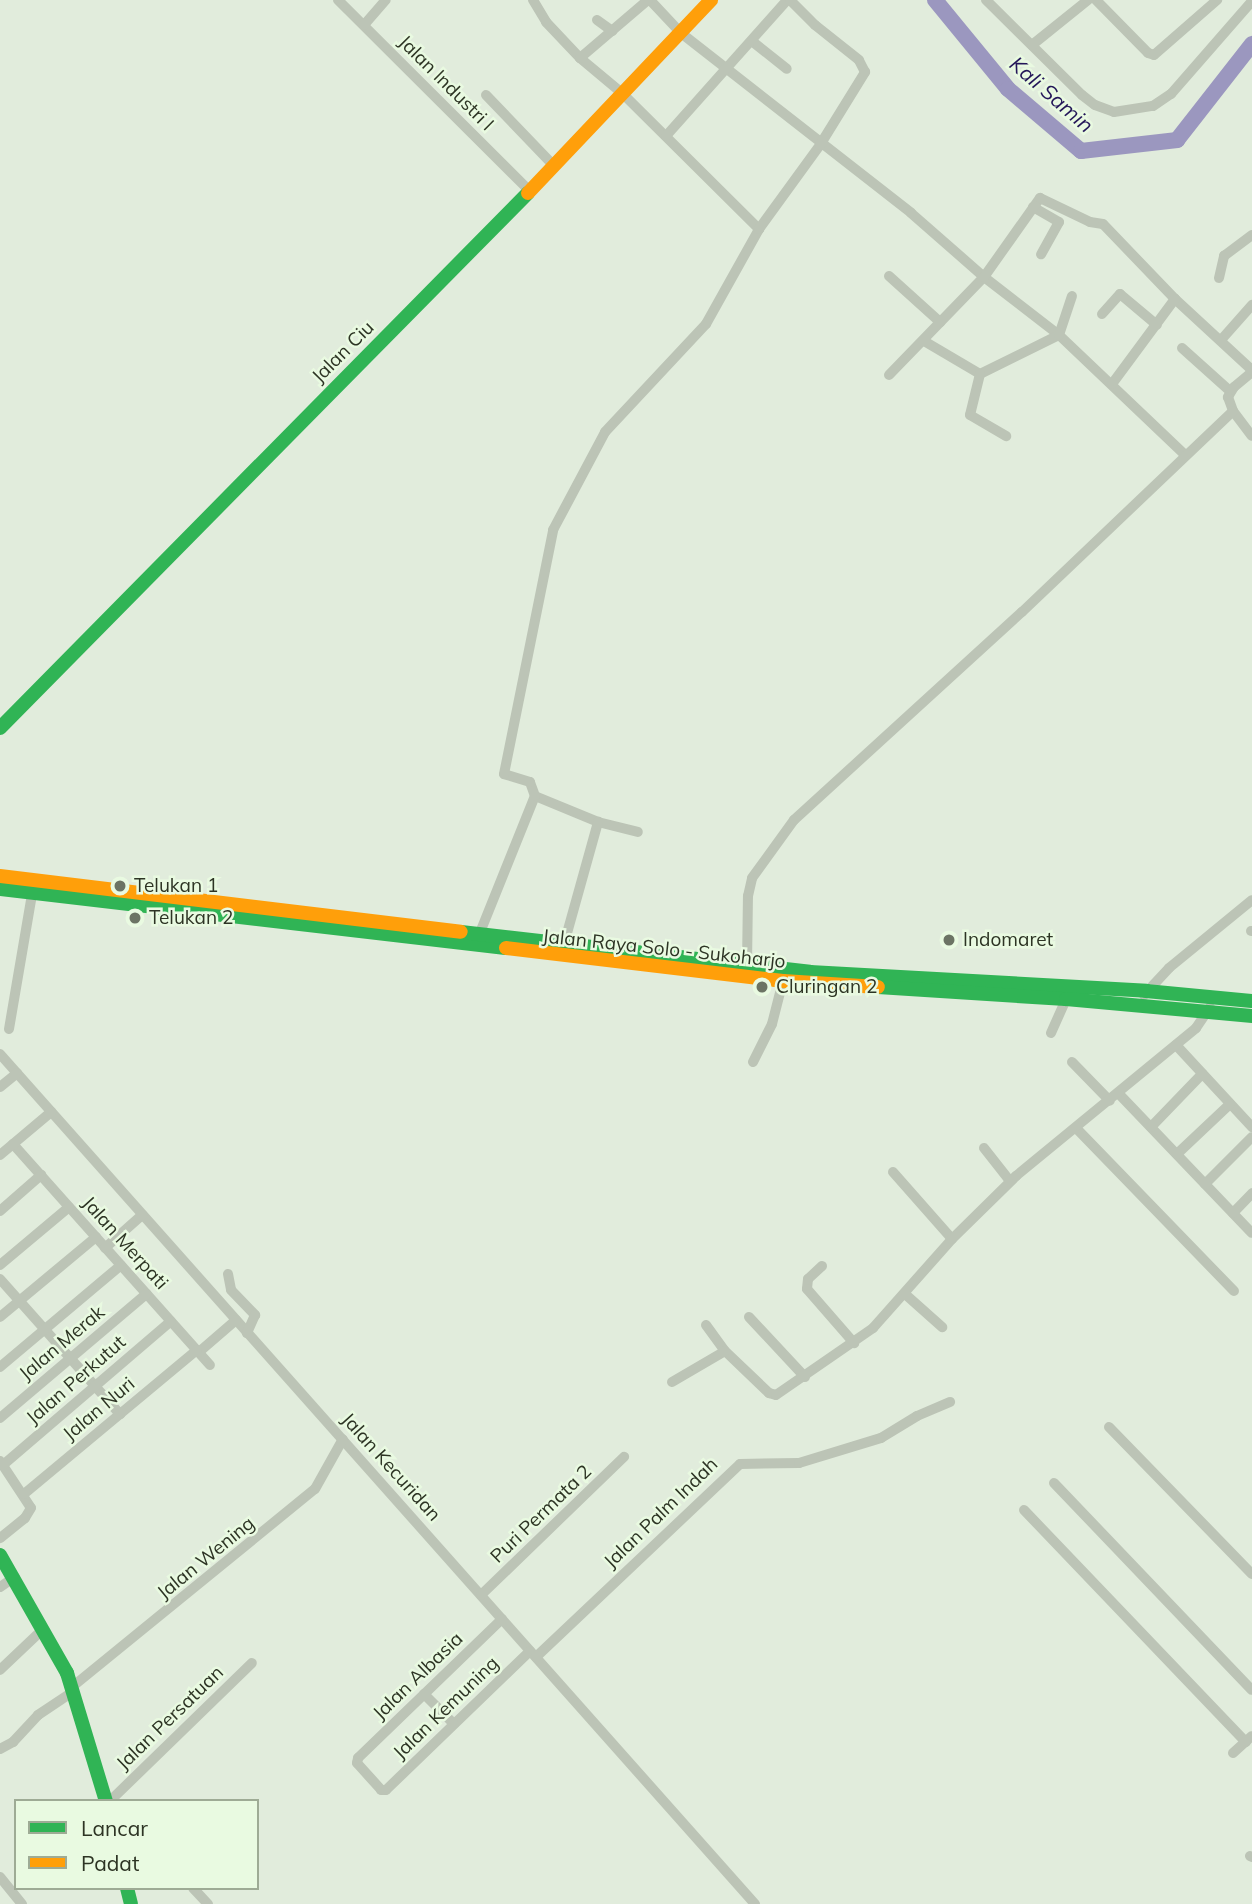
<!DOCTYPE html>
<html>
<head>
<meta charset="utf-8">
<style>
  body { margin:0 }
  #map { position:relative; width:1252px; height:1904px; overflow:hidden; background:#e1ecdc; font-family:Mulish,sans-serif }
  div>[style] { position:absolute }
  .river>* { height:16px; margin:-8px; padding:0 8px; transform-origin:8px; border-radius:8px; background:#9b97bf }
  .street>* { height:10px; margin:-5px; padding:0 5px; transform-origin:5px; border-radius:5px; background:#bcc4b6 }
  .fast>* { height:14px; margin:-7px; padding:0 7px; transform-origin:7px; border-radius:7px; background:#30b455 }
  .slow>* { height:14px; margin:-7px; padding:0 7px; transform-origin:7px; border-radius:7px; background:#ff9f0a }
  .dots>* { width:19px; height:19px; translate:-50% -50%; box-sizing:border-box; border:4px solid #e9fae1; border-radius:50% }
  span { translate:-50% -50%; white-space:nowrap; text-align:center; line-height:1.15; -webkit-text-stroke:5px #e9fae1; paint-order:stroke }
  .street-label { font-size:19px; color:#2d3424 }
  .poi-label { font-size:19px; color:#2d3424 }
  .left { translate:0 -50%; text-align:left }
  .water-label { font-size:21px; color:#241759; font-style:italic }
  .legend { position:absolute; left:14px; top:1799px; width:245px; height:91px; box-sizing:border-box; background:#e9fae1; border:2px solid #9eab95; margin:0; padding:9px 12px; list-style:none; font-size:21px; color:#2d3424 }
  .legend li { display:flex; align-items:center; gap:14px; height:35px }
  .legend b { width:35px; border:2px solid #9eab95 }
</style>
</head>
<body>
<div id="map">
  <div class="river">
    <div style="left:935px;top:0;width:115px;rotate:50.6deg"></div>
    <div style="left:1008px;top:89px;width:96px;rotate:40.3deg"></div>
    <div style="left:1081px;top:151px;width:97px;rotate:-6.5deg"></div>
    <div style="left:1177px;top:140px;width:122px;rotate:-52deg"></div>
  </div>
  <div class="street">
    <div style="left:338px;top:0;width:271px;rotate:44.9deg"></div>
    <div style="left:533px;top:0;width:26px;rotate:59deg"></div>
    <div style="left:546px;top:22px;width:50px;rotate:46.6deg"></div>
    <div style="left:580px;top:58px;width:56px;rotate:39.9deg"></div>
    <div style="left:623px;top:94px;width:192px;rotate:44.8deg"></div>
    <div style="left:650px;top:0;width:45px;rotate:46.8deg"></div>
    <div style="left:681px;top:33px;width:292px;rotate:38deg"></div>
    <div style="left:911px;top:213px;width:97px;rotate:41.2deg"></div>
    <div style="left:984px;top:277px;width:95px;rotate:37.7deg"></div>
    <div style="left:1059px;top:335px;width:174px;rotate:43.6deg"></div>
    <div style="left:986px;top:0;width:135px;rotate:44.7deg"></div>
    <div style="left:1082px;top:95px;width:16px;rotate:38deg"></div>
    <div style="left:1095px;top:105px;width:20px;rotate:20deg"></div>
    <div style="left:1114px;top:112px;width:39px;rotate:-9deg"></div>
    <div style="left:1153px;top:106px;width:22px;rotate:-34deg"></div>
    <div style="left:1171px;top:94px;width:123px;rotate:-48.9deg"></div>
    <div style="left:1096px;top:0;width:74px;rotate:45.5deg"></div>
    <div style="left:1148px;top:53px;width:6px;rotate:18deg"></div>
    <div style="left:1154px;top:55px;width:84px;rotate:-41.1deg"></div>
    <div style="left:597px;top:20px;width:19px;rotate:36deg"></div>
    <div style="left:364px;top:25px;width:33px;rotate:-49deg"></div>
    <div style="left:753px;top:42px;width:43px;rotate:38.5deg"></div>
    <div style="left:1032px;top:45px;width:72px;rotate:-38.8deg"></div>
    <div style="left:580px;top:58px;width:89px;rotate:-40.5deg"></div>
    <div style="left:486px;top:95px;width:98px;rotate:46.2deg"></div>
    <div style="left:666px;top:136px;width:182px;rotate:-48.3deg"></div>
    <div style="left:1033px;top:207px;width:30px;rotate:30deg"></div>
    <div style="left:1059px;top:222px;width:37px;rotate:119deg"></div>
    <div style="left:889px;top:276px;width:69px;rotate:42deg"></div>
    <div style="left:1219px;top:278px;width:23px;rotate:-77deg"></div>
    <div style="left:1224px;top:256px;width:35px;rotate:-37deg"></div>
    <div style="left:1102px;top:314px;width:27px;rotate:-48deg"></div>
    <div style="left:1120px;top:294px;width:48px;rotate:40deg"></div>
    <div style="left:1221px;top:340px;width:47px;rotate:-48.5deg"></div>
    <div style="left:924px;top:341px;width:65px;rotate:30.5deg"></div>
    <div style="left:1182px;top:348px;width:64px;rotate:41.9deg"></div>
    <div style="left:1252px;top:372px;width:23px;rotate:140deg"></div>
    <div style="left:1234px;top:387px;width:12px;rotate:121deg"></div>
    <div style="left:1228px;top:397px;width:15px;rotate:70deg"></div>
    <div style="left:1233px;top:411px;width:31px;rotate:53deg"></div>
    <div style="left:980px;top:374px;width:88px;rotate:-26.3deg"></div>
    <div style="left:1059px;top:335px;width:41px;rotate:-71.6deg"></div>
    <div style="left:980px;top:374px;width:42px;rotate:103.7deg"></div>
    <div style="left:970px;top:415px;width:42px;rotate:30.3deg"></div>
    <div style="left:889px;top:375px;width:136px;rotate:-45.9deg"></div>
    <div style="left:984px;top:277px;width:97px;rotate:-54.7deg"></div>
    <div style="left:1040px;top:198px;width:55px;rotate:25.6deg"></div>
    <div style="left:1090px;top:222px;width:13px;rotate:9deg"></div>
    <div style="left:1103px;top:224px;width:104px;rotate:46.2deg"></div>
    <div style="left:1175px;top:299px;width:105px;rotate:42.7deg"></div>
    <div style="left:1112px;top:384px;width:106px;rotate:-53.5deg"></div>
    <div style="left:535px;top:796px;width:68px;rotate:22.4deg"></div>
    <div style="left:598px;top:822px;width:41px;rotate:14deg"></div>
    <div style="left:1251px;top:931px;width:1px"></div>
    <div style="left:479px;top:935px;width:150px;rotate:-68.1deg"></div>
    <div style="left:535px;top:796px;width:15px;rotate:-110deg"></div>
    <div style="left:530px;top:782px;width:27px;rotate:-163deg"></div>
    <div style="left:504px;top:774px;width:249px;rotate:-78.6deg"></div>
    <div style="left:553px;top:530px;width:111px;rotate:-62deg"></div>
    <div style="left:605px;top:432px;width:148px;rotate:-46.9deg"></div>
    <div style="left:706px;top:324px;width:109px;rotate:-60.8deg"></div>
    <div style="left:759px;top:229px;width:104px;rotate:-54deg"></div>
    <div style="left:820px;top:145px;width:86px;rotate:-58.3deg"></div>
    <div style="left:865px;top:72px;width:13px;rotate:-117deg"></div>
    <div style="left:859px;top:60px;width:56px;rotate:-141.5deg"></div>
    <div style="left:815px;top:25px;width:35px;rotate:-135deg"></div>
    <div style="left:564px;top:944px;width:127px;rotate:-74.4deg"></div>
    <div style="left:747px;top:965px;width:69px;rotate:-89.2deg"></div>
    <div style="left:748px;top:896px;width:18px;rotate:-77deg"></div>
    <div style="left:752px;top:878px;width:72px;rotate:-54.1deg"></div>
    <div style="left:794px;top:820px;width:309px;rotate:-42.4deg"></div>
    <div style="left:1022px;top:612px;width:291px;rotate:-43.6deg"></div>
    <div style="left:1144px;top:995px;width:37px;rotate:-47deg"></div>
    <div style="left:1169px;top:968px;width:107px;rotate:-39.3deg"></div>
    <div style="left:9px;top:1029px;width:137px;rotate:-80.3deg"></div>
    <div style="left:1051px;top:1033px;width:37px;rotate:-66deg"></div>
    <div style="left:1176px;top:1045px;width:112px;rotate:47.2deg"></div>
    <div style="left:0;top:1054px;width:1137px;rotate:48.39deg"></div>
    <div style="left:753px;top:1062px;width:42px;rotate:-63.4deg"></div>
    <div style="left:772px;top:1024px;width:44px;rotate:-75.7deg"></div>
    <div style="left:1072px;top:1062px;width:54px;rotate:45.7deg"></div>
    <div style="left:0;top:1087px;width:22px;rotate:-39deg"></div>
    <div style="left:1119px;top:1094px;width:192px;rotate:46.3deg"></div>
    <div style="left:1151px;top:1127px;width:74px;rotate:-46.1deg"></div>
    <div style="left:1076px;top:1128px;width:227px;rotate:45.9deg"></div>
    <div style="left:13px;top:1144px;width:296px;rotate:48.3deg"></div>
    <div style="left:984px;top:1148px;width:42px;rotate:51.8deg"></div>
    <div style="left:1177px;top:1154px;width:73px;rotate:-43.3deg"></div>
    <div style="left:0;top:1155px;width:67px;rotate:-40.1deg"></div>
    <div style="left:893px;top:1172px;width:89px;rotate:48.6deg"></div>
    <div style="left:1205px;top:1184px;width:66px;rotate:-45deg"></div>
    <div style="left:0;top:1211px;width:55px;rotate:-41.3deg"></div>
    <div style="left:1233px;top:1213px;width:28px;rotate:-46deg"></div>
    <div style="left:105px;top:1248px;width:50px;rotate:-41.7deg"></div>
    <div style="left:0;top:1265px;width:90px;rotate:-40deg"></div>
    <div style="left:822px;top:1266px;width:19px;rotate:137deg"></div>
    <div style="left:808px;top:1279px;width:10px;rotate:96deg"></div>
    <div style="left:807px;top:1289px;width:72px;rotate:49deg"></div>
    <div style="left:228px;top:1274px;width:16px;rotate:79deg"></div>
    <div style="left:231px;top:1290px;width:35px;rotate:46deg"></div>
    <div style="left:255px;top:1315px;width:20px;rotate:114deg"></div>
    <div style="left:0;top:1279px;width:181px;rotate:48.4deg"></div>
    <div style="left:905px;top:1294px;width:50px;rotate:41.7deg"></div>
    <div style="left:0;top:1317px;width:125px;rotate:-39.8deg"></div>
    <div style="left:749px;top:1317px;width:82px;rotate:47deg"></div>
    <div style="left:706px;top:1325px;width:32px;rotate:54deg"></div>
    <div style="left:725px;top:1351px;width:61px;rotate:43.7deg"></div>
    <div style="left:769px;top:1393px;width:7px;rotate:16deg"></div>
    <div style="left:776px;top:1395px;width:118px;rotate:-34.6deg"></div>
    <div style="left:873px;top:1328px;width:119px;rotate:-48.4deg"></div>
    <div style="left:952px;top:1239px;width:90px;rotate:-44.5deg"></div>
    <div style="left:1016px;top:1176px;width:233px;rotate:-39.4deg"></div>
    <div style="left:1196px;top:1028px;width:25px;rotate:-56deg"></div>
    <div style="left:199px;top:1352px;width:49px;rotate:-40.9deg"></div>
    <div style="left:0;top:1367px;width:158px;rotate:-40.1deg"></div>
    <div style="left:672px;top:1382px;width:61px;rotate:-30.3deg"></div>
    <div style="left:0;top:1418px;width:192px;rotate:-40.3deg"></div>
    <div style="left:1109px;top:1427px;width:205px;rotate:45.8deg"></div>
    <div style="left:0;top:1461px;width:56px;rotate:56.6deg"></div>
    <div style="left:31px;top:1508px;width:12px;rotate:121deg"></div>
    <div style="left:25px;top:1518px;width:32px;rotate:141deg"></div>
    <div style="left:3px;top:1465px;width:221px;rotate:-40.6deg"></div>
    <div style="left:1054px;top:1483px;width:286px;rotate:46.3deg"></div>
    <div style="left:24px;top:1494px;width:225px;rotate:-39.8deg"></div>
    <div style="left:1024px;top:1510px;width:321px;rotate:46.3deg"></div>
    <div style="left:0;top:1587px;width:18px;rotate:-34deg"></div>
    <div style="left:481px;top:1595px;width:199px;rotate:-44deg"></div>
    <div style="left:502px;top:1619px;width:200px;rotate:136deg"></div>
    <div style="left:358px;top:1758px;width:5px;rotate:101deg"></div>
    <div style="left:357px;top:1763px;width:36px;rotate:48deg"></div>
    <div style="left:381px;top:1790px;width:5px"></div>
    <div style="left:386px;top:1790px;width:200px;rotate:-44deg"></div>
    <div style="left:536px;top:1657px;width:281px;rotate:-43.4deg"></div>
    <div style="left:740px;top:1464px;width:59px;rotate:-1deg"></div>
    <div style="left:799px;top:1463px;width:86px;rotate:-17deg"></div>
    <div style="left:881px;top:1438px;width:42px;rotate:-31.4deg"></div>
    <div style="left:917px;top:1416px;width:36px;rotate:-23deg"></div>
    <div style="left:0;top:1670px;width:59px;rotate:-43.6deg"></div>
    <div style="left:72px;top:1687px;width:313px;rotate:-39.2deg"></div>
    <div style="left:315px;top:1489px;width:57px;rotate:-60.8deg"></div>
    <div style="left:424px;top:1694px;width:42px;rotate:45deg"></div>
    <div style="left:0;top:1749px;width:15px;rotate:-28deg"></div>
    <div style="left:13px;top:1742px;width:37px;rotate:-47deg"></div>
    <div style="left:38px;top:1715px;width:43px;rotate:-33.7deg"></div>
    <div style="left:1233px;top:1753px;width:25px;rotate:-42deg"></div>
    <div style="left:112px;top:1799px;width:195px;rotate:-44.2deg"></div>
    <div style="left:1250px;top:1856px;width:2px;rotate:27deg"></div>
    <div style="left:0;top:1877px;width:35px;rotate:51deg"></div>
    <div style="left:193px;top:1888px;width:22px;rotate:47deg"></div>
  </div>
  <div class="fast">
    <div style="left:0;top:728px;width:752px;rotate:-45.38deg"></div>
    <div style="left:0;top:889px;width:509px;rotate:6.65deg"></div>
    <div style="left:461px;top:932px;width:351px;rotate:6.5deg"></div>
    <div style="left:810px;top:972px;width:337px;rotate:3.2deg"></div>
    <div style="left:1146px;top:991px;width:106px;rotate:5.4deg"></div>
    <div style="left:878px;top:987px;width:188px;rotate:3.7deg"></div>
    <div style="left:1066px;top:999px;width:187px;rotate:5.2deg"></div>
    <div style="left:0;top:1555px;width:136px;rotate:60.4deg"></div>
    <div style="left:67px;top:1673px;width:134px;rotate:73.1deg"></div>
    <div style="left:127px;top:1888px;width:16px;rotate:76deg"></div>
  </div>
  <div class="slow">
    <div style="left:528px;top:193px;width:266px;rotate:-46.5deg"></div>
    <div style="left:0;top:876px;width:464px;rotate:6.9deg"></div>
    <div style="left:506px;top:948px;width:279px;rotate:6.8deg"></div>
    <div style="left:783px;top:981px;width:95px;rotate:3.6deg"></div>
  </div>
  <div class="dots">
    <div style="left:120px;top:886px;background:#6c7464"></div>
    <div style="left:135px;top:918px;background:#6c7464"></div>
    <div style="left:949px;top:940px;background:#6c7464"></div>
    <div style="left:762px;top:987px;background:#6c7464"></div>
  </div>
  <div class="street-label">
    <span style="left:446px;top:83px;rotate:45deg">Jalan Industri I</span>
    <span style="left:343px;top:352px;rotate:-45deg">Jalan Ciu</span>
    <span style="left:664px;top:949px;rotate:6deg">Jalan Raya Solo - Sukoharjo</span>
    <span style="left:125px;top:1243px;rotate:48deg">Jalan Merpati</span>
    <span style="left:62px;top:1343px;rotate:-40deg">Jalan Merak</span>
    <span style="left:76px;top:1380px;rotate:-41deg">Jalan Perkutut</span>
    <span style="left:99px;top:1409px;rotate:-40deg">Jalan Nuri</span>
    <span style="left:391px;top:1467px;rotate:48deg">Jalan Kecuridan</span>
    <span style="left:661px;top:1513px;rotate:-44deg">Jalan Palm Indah</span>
    <span style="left:541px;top:1514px;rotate:-44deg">Puri Permata 2</span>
    <span style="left:206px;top:1558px;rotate:-39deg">Jalan Wening</span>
    <span style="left:418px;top:1676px;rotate:-44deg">Jalan Albasia</span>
    <span style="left:446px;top:1708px;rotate:-44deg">Jalan Kemuning</span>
    <span style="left:170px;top:1718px;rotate:-44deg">Jalan Persatuan</span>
  </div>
  <div class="poi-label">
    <span class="left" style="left:134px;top:886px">Telukan 1</span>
    <span class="left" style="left:149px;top:918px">Telukan 2</span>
    <span class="left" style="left:963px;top:940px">Indomaret</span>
    <span class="left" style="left:776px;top:987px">Cluringan 2</span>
  </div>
  <div class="water-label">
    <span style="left:1052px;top:94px;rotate:41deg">Kali Samin</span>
  </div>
  <ul class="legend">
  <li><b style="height:9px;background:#30b455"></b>Lancar</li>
  <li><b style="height:9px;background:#ff9f0a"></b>Padat</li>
  </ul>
</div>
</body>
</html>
